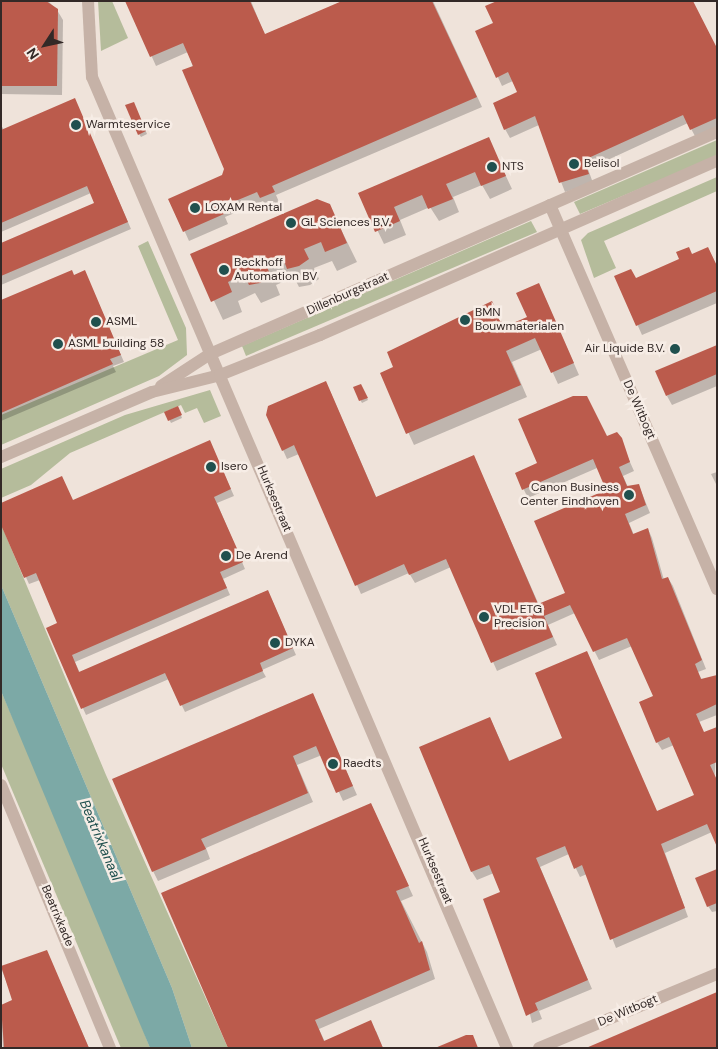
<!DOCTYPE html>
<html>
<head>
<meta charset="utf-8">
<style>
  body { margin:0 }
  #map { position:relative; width:718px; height:1049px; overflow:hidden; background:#efe3da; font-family:"DM Sans",sans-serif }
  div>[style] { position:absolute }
  .green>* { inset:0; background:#b5bc9b }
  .water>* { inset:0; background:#7ca9a6 }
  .shadow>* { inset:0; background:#0003 }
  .building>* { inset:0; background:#bb5b4c }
  .minor>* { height:12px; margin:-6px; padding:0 6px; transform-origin:6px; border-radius:6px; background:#c6b2a7 }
  .dots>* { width:14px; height:14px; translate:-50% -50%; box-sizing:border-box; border:2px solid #f7ede6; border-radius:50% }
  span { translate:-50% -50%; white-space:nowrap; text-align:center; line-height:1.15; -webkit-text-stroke:5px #f7ede6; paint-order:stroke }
  .poi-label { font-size:12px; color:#332927 }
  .left { translate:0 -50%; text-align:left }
  .right { translate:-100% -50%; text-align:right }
  .street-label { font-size:12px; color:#332927 }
  .water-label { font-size:14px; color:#20504e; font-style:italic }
  .frame { position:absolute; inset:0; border:2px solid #332927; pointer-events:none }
  .north { position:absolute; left:20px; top:20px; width:50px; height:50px; -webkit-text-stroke:4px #f7ede6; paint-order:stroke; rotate:235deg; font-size:14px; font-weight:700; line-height:20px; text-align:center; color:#332927 }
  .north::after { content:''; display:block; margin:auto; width:18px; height:22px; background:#332927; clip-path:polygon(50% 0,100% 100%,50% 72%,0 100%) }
</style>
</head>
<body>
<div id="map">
  <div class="green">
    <div style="clip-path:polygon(98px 1px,112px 1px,128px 38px,101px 51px)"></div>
    <div style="clip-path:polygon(717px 140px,717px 156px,580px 214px,574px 202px)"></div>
    <div style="clip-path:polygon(717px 177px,717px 191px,604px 241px,616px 268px,594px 278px,581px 240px,588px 233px)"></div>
    <div style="clip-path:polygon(531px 221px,537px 232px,246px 356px,242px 346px)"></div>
    <div style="clip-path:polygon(148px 241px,186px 328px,187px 355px,159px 376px,1px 445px,1px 415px,178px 340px,138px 246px)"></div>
    <div style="clip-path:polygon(210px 390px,221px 416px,204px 423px,197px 408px,185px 413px,181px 405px,70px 453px,31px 485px,1px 498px,1px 469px,125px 415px)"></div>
    <div style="clip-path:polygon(1px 524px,106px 775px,228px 1048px,192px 1048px,172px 988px,1px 585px)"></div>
    <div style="clip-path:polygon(1px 691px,99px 915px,150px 1048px,121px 1048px,1px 764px)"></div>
  </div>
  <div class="water">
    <div style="clip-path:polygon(1px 585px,172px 988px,192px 1048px,150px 1048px,1px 691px)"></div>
  </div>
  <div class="shadow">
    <div style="clip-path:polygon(1px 1px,48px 1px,57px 10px,63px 20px,62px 95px,1px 94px)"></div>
    <div style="clip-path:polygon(127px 1px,251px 1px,265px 36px,345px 1px,433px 1px,482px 107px,276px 195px,279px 202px,267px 207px,263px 201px,225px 217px,228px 224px,189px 241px,170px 199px,224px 176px,226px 169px,188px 52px,156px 66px)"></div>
    <div style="clip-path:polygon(477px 32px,717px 50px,717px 129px,696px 138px,688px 123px,588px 169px,593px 183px,565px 192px,539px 125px,510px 138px,505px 129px,519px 93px,513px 81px,502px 86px)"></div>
    <div style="clip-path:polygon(135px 106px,147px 134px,141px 137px,139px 134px)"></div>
    <div style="clip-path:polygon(78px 107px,131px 229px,1px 285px,1px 244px,95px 204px,91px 193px,1px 232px,1px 125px,4px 130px)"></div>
    <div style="clip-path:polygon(488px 138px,512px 189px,490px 199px,482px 185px,453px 197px,459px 212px,439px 221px,430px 207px,400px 220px,406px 235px,384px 244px,360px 194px)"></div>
    <div style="clip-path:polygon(329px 205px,357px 262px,337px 271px,332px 261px,314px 268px,319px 279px,310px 285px,299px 287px,294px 277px,276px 285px,280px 295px,261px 303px,255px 293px,238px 301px,242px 312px,223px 320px,192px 254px)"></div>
    <div style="clip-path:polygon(708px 248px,717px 266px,717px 303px,642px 335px,616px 277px,636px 279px)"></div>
    <div style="clip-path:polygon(74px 276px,88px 279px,124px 362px,113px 366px,116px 372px,1px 421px,1px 301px)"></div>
    <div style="clip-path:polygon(539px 284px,579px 375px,558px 384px,542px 349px,512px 362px,527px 397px,414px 445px,381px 373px,528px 318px)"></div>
    <div style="clip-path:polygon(717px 346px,717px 386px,672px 405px,667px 396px)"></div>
    <div style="clip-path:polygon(354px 388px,362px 388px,368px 400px,362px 403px)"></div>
    <div style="clip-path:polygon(330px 391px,377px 499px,474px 457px,539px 605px,566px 593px,608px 490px,597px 468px,528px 498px,516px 474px,607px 438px,621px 442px,634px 471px,623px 476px,628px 487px,639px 486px,650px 513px,629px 523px,634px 535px,648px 529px,652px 538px,664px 580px,668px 578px,673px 586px,706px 669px,698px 672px,702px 680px,717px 677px,717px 715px,699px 722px,704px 734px,717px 728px,712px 832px,665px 853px,688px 917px,616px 948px,587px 874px,580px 877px,569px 854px,540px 867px,592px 989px,539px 1011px,542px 1019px,532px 1023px,502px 892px,494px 873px,477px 880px,472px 872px,421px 748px,490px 718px,510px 762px,564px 739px,587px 652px,657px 812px,696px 795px,674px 745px,662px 750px,657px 742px,654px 697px,632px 646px,599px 660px,575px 613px,548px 625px,557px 645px,497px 671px,451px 567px,415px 583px,409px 573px,361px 594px,299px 454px,287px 459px,283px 450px)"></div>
    <div style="clip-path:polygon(178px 408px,182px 418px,171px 423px,166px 413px)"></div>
    <div style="clip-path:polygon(210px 442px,234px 496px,217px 503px,245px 569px,223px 579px,230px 595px,75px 662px,80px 673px,271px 598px,296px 655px,262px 670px,266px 677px,185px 712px,169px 679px,86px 715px,47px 629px,59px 623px,40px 580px,29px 584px,1px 522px,73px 501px)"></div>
    <div style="clip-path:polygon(717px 472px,717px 486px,711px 474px)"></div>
    <div style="clip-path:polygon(312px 694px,357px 795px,343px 801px,322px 755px,297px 765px,313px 802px,206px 848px,210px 859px,158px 881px,153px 871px)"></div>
    <div style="clip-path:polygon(371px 804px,413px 896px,401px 901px,427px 952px,435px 979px,319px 1029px,325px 1042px,376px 1031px,383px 1048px,229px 1048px)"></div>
    <div style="clip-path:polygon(717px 870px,717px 911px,712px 912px,708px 906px)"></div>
    <div style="clip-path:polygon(47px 952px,89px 1048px,3px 1048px,1px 1006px,14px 1001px,1px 968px)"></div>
  </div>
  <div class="building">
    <div style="clip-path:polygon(1px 1px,46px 1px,58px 9px,57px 86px,1px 86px)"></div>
    <div style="clip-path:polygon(125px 1px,250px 1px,265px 34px,342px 1px,432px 1px,477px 97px,272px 186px,275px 192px,260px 198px,257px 192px,221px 207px,224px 214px,183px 232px,168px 199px,222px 175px,224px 169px,182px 70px,193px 66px,183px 43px,150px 57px)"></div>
    <div style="clip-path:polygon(497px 1px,693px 1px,717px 48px,717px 118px,690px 130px,683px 115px,584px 160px,589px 174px,559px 183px,535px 116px,504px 130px,493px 103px,517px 92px,508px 72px,496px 78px,475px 31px,493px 23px,485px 6px)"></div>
    <div style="clip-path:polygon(75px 98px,128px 222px,1px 276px,1px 243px,94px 203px,87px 186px,1px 223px,1px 130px)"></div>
    <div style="clip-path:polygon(134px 102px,146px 131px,138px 135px,125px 105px)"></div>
    <div style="clip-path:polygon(489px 137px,506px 176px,481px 186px,475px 172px,446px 184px,453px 199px,428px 209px,422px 195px,394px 207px,400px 221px,375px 232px,358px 193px)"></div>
    <div style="clip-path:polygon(317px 199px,330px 204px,347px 243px,325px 252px,321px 242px,304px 249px,309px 259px,299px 266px,287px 269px,283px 258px,266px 265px,271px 276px,260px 283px,249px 285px,244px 274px,228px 282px,232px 292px,211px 302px,190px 254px)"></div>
    <div style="clip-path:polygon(689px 247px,692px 254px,708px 247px,717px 266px,717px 291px,636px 326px,614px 276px,631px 269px,636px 278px,679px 259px,676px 252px)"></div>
    <div style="clip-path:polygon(72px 270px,74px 275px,85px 270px,121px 355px,110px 359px,113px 364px,1px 413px,1px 300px)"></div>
    <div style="clip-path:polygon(539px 283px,574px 363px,551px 373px,535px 338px,506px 351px,521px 385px,406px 434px,380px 373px,393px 367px,387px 352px,492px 301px,504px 327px,527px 317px,516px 293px)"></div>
    <div style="clip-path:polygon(717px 345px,717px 374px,666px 396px,655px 371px)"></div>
    <div style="clip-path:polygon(326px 381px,376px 497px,474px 455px,538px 604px,565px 593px,534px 521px,606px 490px,593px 459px,522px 490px,515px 473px,537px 463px,518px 419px,573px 396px,587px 396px,607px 436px,617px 432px,622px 438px,630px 462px,619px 467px,627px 486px,639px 484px,646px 505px,625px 514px,633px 534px,648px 528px,662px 579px,668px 577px,702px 660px,695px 664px,701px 679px,717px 675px,717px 704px,696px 714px,704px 732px,717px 727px,717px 762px,710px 765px,717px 780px,717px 847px,707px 824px,661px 844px,685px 908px,610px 940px,582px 865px,574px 869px,565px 846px,536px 858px,588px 980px,535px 1003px,538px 1010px,526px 1016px,483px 899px,500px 892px,489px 865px,471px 872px,419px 747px,490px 717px,509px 761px,562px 738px,535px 673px,587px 651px,657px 811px,694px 795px,669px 737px,656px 743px,639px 702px,653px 696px,627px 638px,593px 652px,570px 605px,544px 616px,553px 637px,491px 663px,446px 559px,409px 575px,404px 564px,355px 586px,294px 445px,282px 451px,266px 415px,268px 406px)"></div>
    <div style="clip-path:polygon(361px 384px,368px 398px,359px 401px,353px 387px)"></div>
    <div style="clip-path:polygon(178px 406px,182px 415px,168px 421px,164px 412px)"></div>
    <div style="clip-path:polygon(210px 440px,231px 489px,214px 497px,243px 562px,220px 572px,227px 588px,72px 655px,79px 672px,268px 590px,293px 648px,260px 663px,263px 671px,180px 706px,165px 673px,81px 709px,46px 628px,57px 623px,36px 573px,24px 578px,1px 525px,1px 503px,62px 476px,73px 500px)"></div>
    <div style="clip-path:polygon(313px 693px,353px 786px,336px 793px,316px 746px,293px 756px,308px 793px,201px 839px,206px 849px,152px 872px,112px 779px)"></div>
    <div style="clip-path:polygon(371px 803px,409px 886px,396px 891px,419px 943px,422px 941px,430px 970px,315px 1020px,324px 1041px,371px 1020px,383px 1048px,228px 1048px,161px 893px)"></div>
    <div style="clip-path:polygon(717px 869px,717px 903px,707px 907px,695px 878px)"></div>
    <div style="clip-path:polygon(47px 950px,89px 1048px,4px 1048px,1px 1005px,12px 1000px,1px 966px)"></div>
    <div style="clip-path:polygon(717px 992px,717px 1048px,586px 1048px)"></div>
    <div style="clip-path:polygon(466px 1035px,473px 1035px,478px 1048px,435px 1048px)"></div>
  </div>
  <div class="minor">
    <div style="left:88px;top:1px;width:76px;rotate:87deg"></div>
    <div style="left:92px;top:77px;width:1056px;rotate:66.86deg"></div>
    <div style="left:550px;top:205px;width:419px;rotate:66.5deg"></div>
    <div style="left:161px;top:386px;width:59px;rotate:-33.1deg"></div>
    <div style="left:210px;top:354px;width:553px;rotate:-23.65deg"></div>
    <div style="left:1px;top:457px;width:164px;rotate:-23.3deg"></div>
    <div style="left:152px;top:392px;width:70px;rotate:-14deg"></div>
    <div style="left:220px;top:375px;width:108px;rotate:-21.8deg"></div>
    <div style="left:320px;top:335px;width:433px;rotate:-23.7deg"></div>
    <div style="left:1px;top:785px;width:285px;rotate:67.5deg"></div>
    <div style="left:539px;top:1048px;width:193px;rotate:-22.6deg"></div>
  </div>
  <div class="dots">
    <div style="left:76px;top:125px;background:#20504e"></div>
    <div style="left:574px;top:164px;background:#20504e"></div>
    <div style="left:492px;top:167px;background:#20504e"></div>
    <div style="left:195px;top:208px;background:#20504e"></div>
    <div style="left:291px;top:223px;background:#20504e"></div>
    <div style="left:224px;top:270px;background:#20504e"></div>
    <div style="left:465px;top:320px;background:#20504e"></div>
    <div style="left:96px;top:322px;background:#20504e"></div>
    <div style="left:58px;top:344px;background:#20504e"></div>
    <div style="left:675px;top:349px;background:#20504e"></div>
    <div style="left:211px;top:467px;background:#20504e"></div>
    <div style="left:629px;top:495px;background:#20504e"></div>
    <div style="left:226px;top:556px;background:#20504e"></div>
    <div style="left:484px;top:617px;background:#20504e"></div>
    <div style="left:275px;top:643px;background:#20504e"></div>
    <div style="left:333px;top:764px;background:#20504e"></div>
  </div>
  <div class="poi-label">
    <span class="left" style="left:86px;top:125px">Warmteservice</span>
    <span class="left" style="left:584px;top:164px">Belisol</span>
    <span class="left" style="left:502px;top:167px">NTS</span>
    <span class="left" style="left:205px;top:208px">LOXAM Rental</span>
    <span class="left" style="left:301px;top:223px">GL Sciences B.V.</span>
    <span class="left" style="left:234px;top:270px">Beckhoff<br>Automation BV</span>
    <span class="left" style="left:475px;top:320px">BMN<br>Bouwmaterialen</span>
    <span class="left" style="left:106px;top:322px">ASML</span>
    <span class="left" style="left:68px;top:344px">ASML building 58</span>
    <span class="right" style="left:665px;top:349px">Air Liquide B.V.</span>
    <span class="left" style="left:221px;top:467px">Isero</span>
    <span class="right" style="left:619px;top:495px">Canon Business<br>Center Eindhoven</span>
    <span class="left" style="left:236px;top:556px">De Arend</span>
    <span class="left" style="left:494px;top:617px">VDL ETG<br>Precision</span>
    <span class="left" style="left:285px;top:643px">DYKA</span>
    <span class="left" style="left:343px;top:764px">Raedts</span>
  </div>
  <div class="street-label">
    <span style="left:348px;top:294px;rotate:-24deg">Dillenburgstraat</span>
    <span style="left:639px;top:410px;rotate:66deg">De Witbogt</span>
    <span style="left:274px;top:499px;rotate:67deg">Hurksestraat</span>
    <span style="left:435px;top:871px;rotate:67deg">Hurksestraat</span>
    <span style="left:57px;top:916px;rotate:67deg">Beatrixkade</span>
    <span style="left:628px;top:1011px;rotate:-23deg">De Witbogt</span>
  </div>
  <div class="water-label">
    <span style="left:101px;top:840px;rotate:67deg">Beatrixkanaal</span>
  </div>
  <div class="frame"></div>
  <div class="north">N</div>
</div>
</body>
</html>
